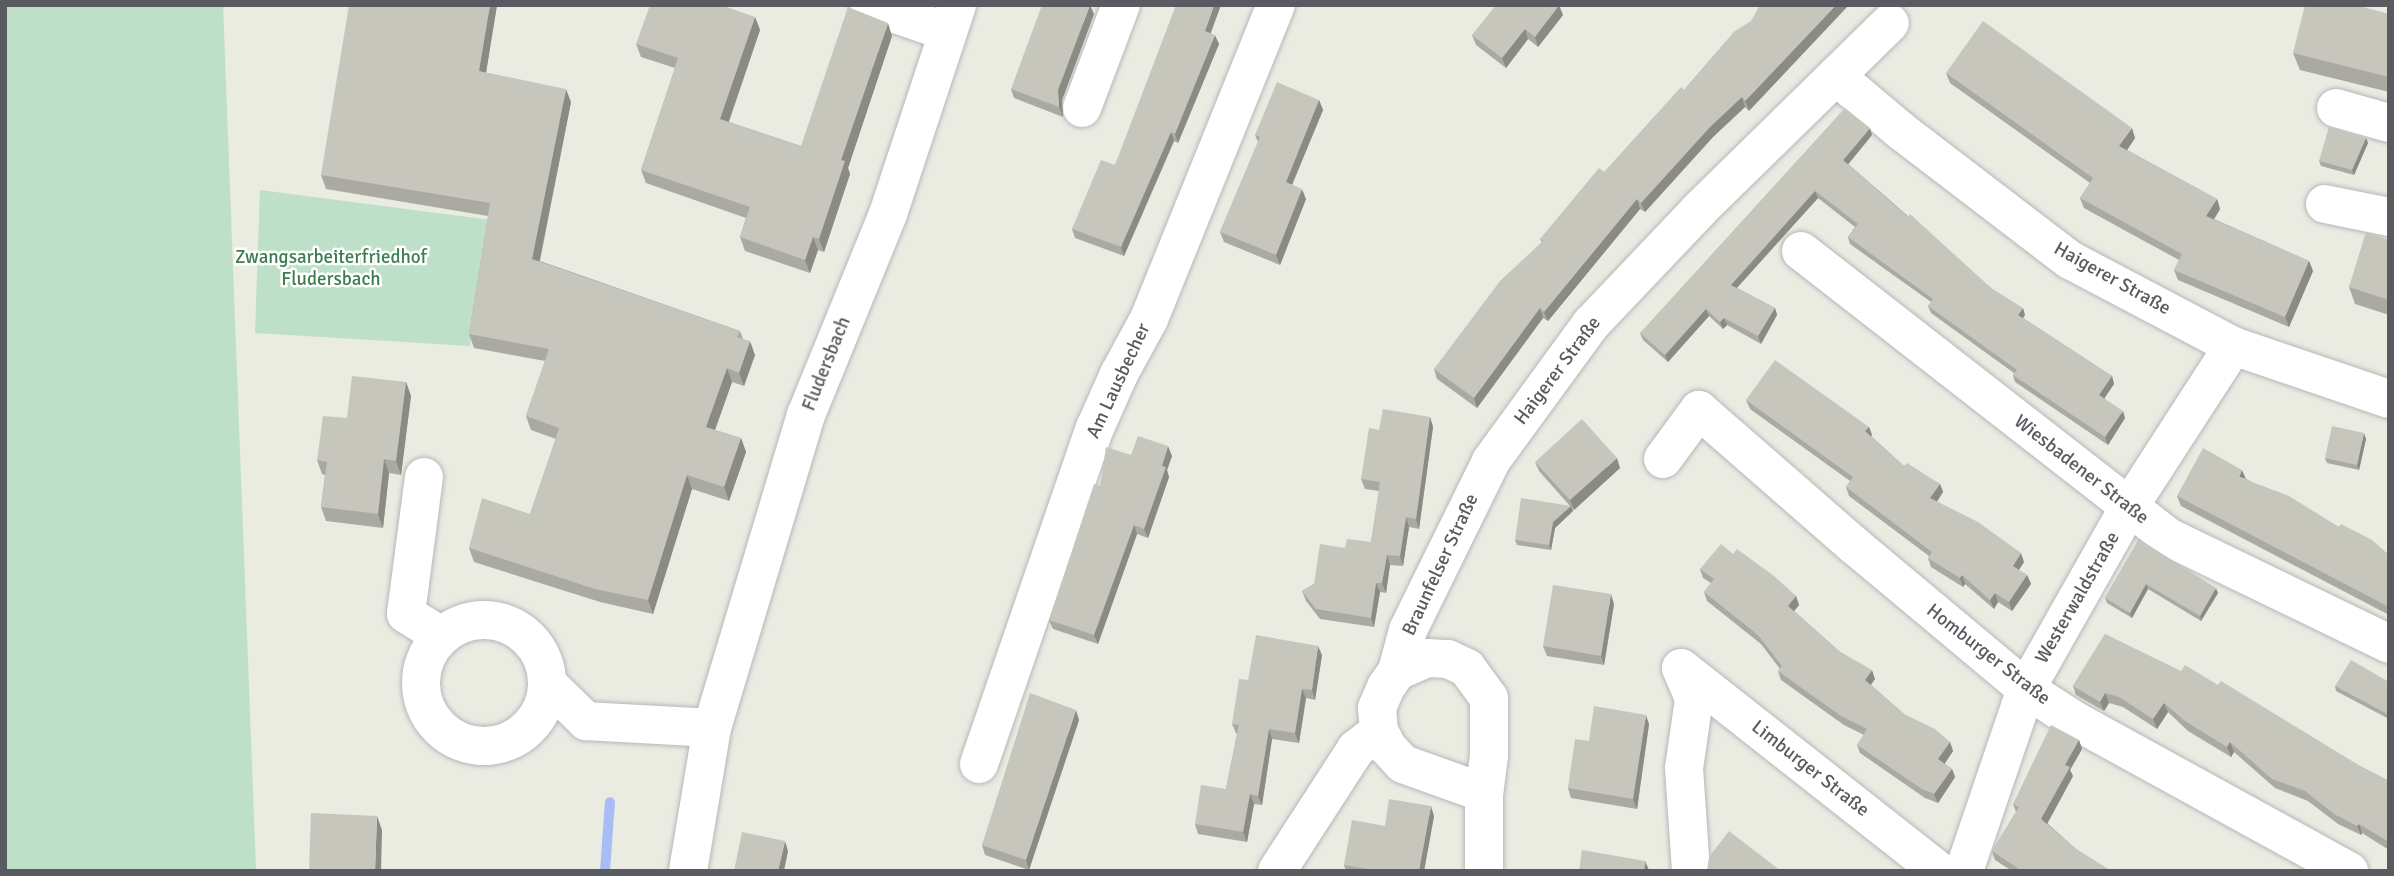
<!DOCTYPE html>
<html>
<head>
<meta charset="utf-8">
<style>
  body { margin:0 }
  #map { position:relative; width:2394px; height:876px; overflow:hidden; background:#eaebe1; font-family:Signika,sans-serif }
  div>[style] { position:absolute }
  .green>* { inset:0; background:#bfe0c8 }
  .stream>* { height:10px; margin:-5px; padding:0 5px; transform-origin:5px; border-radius:5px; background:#a6bdf6 }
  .roads { filter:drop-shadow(0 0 2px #b6b7bc) drop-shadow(0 0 2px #b6b7bc) }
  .minor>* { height:38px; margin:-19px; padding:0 19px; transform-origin:19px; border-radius:19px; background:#fff }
  .minor>.ring { margin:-19px; padding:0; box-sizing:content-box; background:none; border:38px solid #fff; border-radius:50% }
  .wall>* { inset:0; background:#aaaaa3 }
  .shaded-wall>* { inset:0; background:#8b8b84 }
  .building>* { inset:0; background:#c6c6bd }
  span { translate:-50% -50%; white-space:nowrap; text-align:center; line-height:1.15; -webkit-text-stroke:5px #fff; paint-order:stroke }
  .park-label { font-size:19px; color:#3c7d51 }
  .street-label { font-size:19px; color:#595b60 }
  .frame { position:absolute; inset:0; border:7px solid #595b60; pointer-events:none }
</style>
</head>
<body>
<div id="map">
  <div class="green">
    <div style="clip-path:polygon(5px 5px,223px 5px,256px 871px,5px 871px)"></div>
    <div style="clip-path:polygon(260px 190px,491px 220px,470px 346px,255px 333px)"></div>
  </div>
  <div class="stream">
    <div style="left:605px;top:871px;width:69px;rotate:-85.9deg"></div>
  </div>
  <div class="roads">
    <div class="minor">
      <div style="left:869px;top:5px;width:83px;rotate:18.9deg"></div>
      <div style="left:1836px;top:76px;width:85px;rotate:40.2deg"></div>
      <div style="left:1901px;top:131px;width:213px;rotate:37.4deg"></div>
      <div style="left:2070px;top:260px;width:184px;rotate:27.8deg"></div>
      <div style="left:2233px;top:346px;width:165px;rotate:18.8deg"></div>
      <div style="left:1082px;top:108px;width:110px;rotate:-69.3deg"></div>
      <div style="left:2336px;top:108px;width:55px;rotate:15.8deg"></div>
      <div style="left:2325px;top:204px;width:65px;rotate:11.5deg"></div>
      <div style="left:1801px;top:251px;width:465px;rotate:37.9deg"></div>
      <div style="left:2168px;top:537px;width:246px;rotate:25.8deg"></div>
      <div style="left:1663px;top:459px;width:61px;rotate:-53.7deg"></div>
      <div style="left:1699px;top:410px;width:207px;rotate:41.1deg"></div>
      <div style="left:1855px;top:546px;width:223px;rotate:39.9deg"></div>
      <div style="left:2026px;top:689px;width:57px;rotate:32.9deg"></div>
      <div style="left:2074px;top:720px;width:314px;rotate:28.8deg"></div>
      <div style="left:424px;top:477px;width:138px;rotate:97.5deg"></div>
      <div style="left:406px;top:614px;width:40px;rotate:32deg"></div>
      <div class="ring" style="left:421px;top:620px;width:88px;height:88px"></div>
      <div style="left:1427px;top:658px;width:21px;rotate:3deg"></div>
      <div style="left:1448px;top:659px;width:21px;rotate:25deg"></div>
      <div style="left:1467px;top:668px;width:37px;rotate:54deg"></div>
      <div style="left:1489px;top:698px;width:57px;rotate:90deg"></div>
      <div style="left:1489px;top:755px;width:38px;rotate:97deg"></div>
      <div style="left:1484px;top:793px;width:86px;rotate:-160.3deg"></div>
      <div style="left:1403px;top:764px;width:22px;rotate:-133deg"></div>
      <div style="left:1388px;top:748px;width:19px;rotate:-118deg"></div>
      <div style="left:1379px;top:731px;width:23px;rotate:-95deg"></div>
      <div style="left:1377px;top:708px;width:23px;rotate:-67deg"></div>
      <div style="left:1386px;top:687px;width:19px;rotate:-55deg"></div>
      <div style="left:1397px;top:671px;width:33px;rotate:-23deg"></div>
      <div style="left:1681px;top:668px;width:328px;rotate:38.2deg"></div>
      <div style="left:1681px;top:668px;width:34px;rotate:67deg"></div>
      <div style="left:1694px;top:699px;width:70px;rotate:98.2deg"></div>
      <div style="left:1684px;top:768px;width:103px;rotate:86.1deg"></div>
      <div style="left:1397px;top:671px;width:42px;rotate:-75deg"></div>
      <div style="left:1408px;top:630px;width:188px;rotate:-63.8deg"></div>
      <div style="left:1491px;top:461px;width:170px;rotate:-53.9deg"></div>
      <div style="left:1591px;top:324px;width:157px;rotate:-46.5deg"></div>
      <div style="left:1699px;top:210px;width:267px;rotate:-44.4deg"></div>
      <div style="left:549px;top:685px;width:52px;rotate:44.2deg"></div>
      <div style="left:586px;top:721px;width:126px;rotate:3.2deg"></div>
      <div style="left:979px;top:764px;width:355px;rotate:-71deg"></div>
      <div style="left:1095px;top:428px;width:59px;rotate:-66deg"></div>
      <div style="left:1119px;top:374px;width:63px;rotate:-61.4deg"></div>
      <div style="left:1149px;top:319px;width:339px;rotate:-68deg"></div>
      <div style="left:688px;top:871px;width:145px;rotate:-80.5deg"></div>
      <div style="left:712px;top:728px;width:327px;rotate:-73.3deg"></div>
      <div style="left:806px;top:415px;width:217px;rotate:-67.8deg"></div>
      <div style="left:888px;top:214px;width:220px;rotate:-71.7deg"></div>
      <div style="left:1277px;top:871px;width:145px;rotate:-57.1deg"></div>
      <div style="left:1356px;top:749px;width:29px;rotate:-38deg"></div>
      <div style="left:1484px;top:871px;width:78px;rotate:-90deg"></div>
      <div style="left:1964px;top:871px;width:192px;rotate:-71.2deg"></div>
      <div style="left:2026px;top:689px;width:209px;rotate:-60.5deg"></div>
      <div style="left:2129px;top:507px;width:192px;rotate:-57.1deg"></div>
    </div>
  </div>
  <div class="wall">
    <div style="clip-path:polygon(497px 5px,486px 73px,571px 102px,540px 261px,740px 331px,743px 339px,755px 355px,744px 386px,732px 382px,715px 430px,741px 438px,746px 452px,729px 501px,692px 489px,653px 614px,600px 602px,474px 562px,469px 548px,530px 514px,556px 439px,531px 430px,526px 416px,545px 361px,474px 348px,469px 334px,488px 216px,326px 189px,321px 175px)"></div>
    <div style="clip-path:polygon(1221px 5px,1211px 33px,1219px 44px,1178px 143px,1174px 141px,1124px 256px,1075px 238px,1072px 229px)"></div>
    <div style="clip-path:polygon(1094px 14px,1062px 100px,1063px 117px,1014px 98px,1011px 89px)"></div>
    <div style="clip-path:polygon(2389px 14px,2389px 92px,2300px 70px,2293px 53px)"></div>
    <div style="clip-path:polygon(1563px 15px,1538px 47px,1528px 39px,1506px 68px,1476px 45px,1472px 35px)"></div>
    <div style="clip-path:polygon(755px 17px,760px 30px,729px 122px,801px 146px,892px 36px,848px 168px,850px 174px,824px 252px,818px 250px,810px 273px,745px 251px,740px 237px,746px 218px,646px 183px,641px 170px,675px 68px,641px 57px,636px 44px)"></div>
    <div style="clip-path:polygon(1735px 31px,1749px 111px,1745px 107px,1713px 137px,1645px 212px,1640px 209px,1548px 321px,1543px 318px,1477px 408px,1437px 379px,1434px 369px,1542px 242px,1540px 239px,1684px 90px)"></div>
    <div style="clip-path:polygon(1946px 73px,2135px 138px,2127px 150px,2217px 199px,2220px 209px,2214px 219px,2309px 261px,2313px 271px,2289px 327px,2178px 280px,2174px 270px,2179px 260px,2084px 208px,2080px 198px,2090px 183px,1950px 83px)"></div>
    <div style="clip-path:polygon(1319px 100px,1323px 110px,1292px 185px,1306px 199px,1280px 265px,1224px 242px,1220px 232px,1258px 142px,1255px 135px)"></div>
    <div style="clip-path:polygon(1872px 135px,1848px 164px,1991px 288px,2025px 315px,2023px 318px,2112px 376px,2114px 384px,2104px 398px,2125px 418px,2108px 445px,2015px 382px,2013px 375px,2014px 373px,1931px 313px,1928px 306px,1931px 302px,1850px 244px,1848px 237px,1855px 227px,1818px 198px,1737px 288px,1775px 308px,1777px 315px,1761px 344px,1727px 325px,1723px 329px,1709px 316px,1668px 362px,1643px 340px,1640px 333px)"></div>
    <div style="clip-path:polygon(2366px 138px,2368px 143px,2354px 175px,2321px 166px,2319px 161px)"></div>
    <div style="clip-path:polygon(2389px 240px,2389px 315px,2355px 304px,2349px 287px)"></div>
    <div style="clip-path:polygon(406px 382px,411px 396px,401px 475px,389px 473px,383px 528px,326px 521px,321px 507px,325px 475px,322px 474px,317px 460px,347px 418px)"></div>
    <div style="clip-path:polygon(1746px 400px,1869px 427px,1872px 435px,1871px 436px,1904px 466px,1940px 484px,1943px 492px,1937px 502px,2024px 562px,2019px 570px,2027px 575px,2031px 584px,2012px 611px,1998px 602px,1994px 609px,1965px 584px,1963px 587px,1931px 567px,1928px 558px,1929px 556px,1849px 496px,1846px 487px,1850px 481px,1750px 409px)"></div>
    <div style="clip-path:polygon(1430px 417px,1433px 427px,1419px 529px,1409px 527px,1403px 566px,1390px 565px,1386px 593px,1380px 592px,1374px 627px,1320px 619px,1306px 601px,1302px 591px,1314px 584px,1345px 548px,1371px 542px,1379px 491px,1365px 489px,1361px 479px,1379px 430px)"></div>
    <div style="clip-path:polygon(2366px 439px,2359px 470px,2327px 463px,2325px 458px)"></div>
    <div style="clip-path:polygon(1131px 455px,1172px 456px,1167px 470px,1169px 477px,1148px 538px,1137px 534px,1098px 644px,1053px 629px,1049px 620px,1100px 486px)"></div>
    <div style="clip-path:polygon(1535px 462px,1620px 468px,1574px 510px,1572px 507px,1573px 511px,1555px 528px,1551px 550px,1517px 545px,1515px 540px,1570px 506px,1539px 471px)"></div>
    <div style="clip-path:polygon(2246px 479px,2339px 527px,2389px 555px,2389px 615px,2181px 506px,2177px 496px)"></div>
    <div style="clip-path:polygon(2139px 539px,2218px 593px,2201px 621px,2148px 589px,2132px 618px,2107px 603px,2105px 598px)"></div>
    <div style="clip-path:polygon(1733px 554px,1796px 596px,1799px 605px,1794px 611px,1839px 651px,1875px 679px,1871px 685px,1904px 714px,1950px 742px,1953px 751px,1944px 763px,1952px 769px,1955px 777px,1938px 803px,1925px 798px,1860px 753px,1857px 745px,1864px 735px,1844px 725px,1781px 680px,1778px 671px,1780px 669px,1761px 644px,1707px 601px,1704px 592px,1711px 583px,1703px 578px,1700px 569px)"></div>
    <div style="clip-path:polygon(1614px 604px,1604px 665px,1547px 656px,1543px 646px)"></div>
    <div style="clip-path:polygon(2105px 634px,2389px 781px,2389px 850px,2362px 833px,2361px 835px,2338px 824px,2308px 801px,2275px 788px,2234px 752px,2231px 757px,2188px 731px,2168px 712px,2157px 729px,2123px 707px,2109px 703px,2104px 711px,2076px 695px,2073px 686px)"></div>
    <div style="clip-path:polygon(1322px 655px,1315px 700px,1306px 698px,1299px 743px,1272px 739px,1262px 805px,1254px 804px,1247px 842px,1198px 834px,1195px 824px,1226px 789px,1237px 734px,1236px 733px,1232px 724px)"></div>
    <div style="clip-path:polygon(2389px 682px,2389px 719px,2336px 691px,2335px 686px)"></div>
    <div style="clip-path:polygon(1079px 720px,1029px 870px,985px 855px,982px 845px)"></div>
    <div style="clip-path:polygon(1649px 724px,1637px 809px,1571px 798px,1568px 788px,1589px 741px)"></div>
    <div style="clip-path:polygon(2079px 740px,2082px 749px,2070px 770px,2073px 776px,2047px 823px,2076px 849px,2111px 871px,2012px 871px,1995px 860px,1992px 851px,2016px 812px,2013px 804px)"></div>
    <div style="clip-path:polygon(1434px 816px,1424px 871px,1346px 871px,1344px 865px,1385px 826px)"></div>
  </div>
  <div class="shaded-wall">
    <div style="clip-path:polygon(490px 5px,497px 5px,484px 85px,479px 71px)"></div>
    <div style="clip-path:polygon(1090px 5px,1094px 14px,1062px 100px,1063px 117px,1059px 107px,1058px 90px)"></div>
    <div style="clip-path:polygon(1214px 5px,1221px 5px,1208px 39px,1205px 31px)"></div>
    <div style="clip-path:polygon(1559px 5px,1563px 15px,1538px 47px,1535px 37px)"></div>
    <div style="clip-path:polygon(1836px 5px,1849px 5px,1749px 111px,1745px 101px)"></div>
    <div style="clip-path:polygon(755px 17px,760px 30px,725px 132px,720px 119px)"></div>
    <div style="clip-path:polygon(888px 23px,892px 36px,848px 168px,850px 174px,824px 252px,819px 239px,841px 160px)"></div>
    <div style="clip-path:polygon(1525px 29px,1528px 39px,1506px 68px,1502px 58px)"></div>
    <div style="clip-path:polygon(1215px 35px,1219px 44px,1178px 143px,1175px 134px)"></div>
    <div style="clip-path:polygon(566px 89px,571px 102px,537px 273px,532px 259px)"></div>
    <div style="clip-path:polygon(1742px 97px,1745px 107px,1713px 137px,1645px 212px,1641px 203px,1710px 127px)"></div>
    <div style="clip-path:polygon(1319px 100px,1323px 110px,1289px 192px,1286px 182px)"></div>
    <div style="clip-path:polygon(1870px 128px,1872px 135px,1846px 167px,1843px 160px)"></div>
    <div style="clip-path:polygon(2132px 128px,2135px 138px,2123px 156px,2119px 146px)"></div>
    <div style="clip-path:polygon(1171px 132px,1174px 141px,1124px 256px,1121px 247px)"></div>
    <div style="clip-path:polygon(2366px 138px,2368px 143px,2354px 175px,2352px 170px)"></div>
    <div style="clip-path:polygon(1302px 189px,1306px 199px,1280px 265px,1276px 255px)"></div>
    <div style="clip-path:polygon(1815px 191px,1818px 198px,1733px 292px,1731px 285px)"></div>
    <div style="clip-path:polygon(1637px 199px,1640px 209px,1548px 321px,1544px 312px)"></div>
    <div style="clip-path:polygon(2217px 199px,2220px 209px,2210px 226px,2206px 216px)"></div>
    <div style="clip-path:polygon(813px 237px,818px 250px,810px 273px,805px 260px)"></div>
    <div style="clip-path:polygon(2309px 261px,2313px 271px,2289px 327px,2285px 317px)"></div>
    <div style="clip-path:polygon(1540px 308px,1543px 318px,1477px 408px,1474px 398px)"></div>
    <div style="clip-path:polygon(1775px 308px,1777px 315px,1761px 344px,1758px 336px)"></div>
    <div style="clip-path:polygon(2023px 308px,2025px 315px,2020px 322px,2018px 315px)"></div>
    <div style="clip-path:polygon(1706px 309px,1709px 316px,1668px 362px,1665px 355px)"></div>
    <div style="clip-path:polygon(1724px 318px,1727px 325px,1723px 329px,1720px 322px)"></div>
    <div style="clip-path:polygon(750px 341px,755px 355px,744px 386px,739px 373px)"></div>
    <div style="clip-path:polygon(727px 368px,732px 382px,711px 441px,706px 427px)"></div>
    <div style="clip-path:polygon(2112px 376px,2114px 384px,2102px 402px,2099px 395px)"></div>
    <div style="clip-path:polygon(406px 382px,411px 396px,401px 475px,396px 461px)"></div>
    <div style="clip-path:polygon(2123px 411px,2125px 418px,2108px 445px,2105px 437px)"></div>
    <div style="clip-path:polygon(1430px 417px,1433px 427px,1419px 529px,1416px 519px)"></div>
    <div style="clip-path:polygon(1869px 427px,1872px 435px,1868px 440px,1865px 431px)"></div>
    <div style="clip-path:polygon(2364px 433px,2366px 439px,2359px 470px,2357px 465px)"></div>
    <div style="clip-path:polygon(741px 438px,746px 452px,729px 501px,724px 487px)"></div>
    <div style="clip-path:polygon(1168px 446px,1172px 456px,1167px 470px,1169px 477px,1148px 538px,1144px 529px,1162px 466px)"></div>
    <div style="clip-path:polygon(1617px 458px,1620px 468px,1574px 510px,1570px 500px)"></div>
    <div style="clip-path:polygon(384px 459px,389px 473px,383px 528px,378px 514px)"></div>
    <div style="clip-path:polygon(2242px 470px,2246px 479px,2239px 477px)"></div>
    <div style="clip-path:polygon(687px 475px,692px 489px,653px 614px,648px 600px)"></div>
    <div style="clip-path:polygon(1940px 484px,1943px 492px,1933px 507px,1930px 498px)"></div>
    <div style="clip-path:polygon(1571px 506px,1573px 511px,1555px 528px,1551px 550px,1549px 545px,1553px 522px)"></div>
    <div style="clip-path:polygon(1406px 517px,1409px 527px,1403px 566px,1400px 556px)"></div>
    <div style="clip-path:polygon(1134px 525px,1137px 534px,1098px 644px,1094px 635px)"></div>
    <div style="clip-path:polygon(2021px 553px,2024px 562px,2016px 574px,2013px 566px)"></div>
    <div style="clip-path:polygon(1387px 555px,1390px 565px,1386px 593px,1382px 583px)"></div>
    <div style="clip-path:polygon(1962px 575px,1965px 584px,1963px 587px,1960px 578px)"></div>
    <div style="clip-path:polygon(2027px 575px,2031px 584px,2012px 611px,2009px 602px)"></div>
    <div style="clip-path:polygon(1376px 583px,1380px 592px,1374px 627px,1371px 618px)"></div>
    <div style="clip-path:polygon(2146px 584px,2148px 589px,2132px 618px,2130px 613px)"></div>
    <div style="clip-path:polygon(2216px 588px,2218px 593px,2201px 621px,2200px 616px)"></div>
    <div style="clip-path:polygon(1995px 593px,1998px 602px,1994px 609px,1990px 600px)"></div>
    <div style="clip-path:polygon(1611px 594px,1614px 604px,1604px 665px,1601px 656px)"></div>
    <div style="clip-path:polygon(1796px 596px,1799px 605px,1791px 615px,1788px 606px)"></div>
    <div style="clip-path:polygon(1318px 646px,1322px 655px,1315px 700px,1312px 690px)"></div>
    <div style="clip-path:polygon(1872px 670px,1875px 679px,1868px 688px,1865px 680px)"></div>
    <div style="clip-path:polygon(1302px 689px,1306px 698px,1299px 743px,1295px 733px)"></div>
    <div style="clip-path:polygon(2105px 693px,2109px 703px,2104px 711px,2100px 702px)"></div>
    <div style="clip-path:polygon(2164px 703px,2168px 712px,2157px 729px,2153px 719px)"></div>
    <div style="clip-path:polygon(1076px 710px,1079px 720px,1029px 870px,1026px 860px)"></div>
    <div style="clip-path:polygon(1646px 715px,1649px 724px,1637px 809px,1633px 799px)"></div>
    <div style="clip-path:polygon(1269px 729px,1272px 739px,1262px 805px,1258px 796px)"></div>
    <div style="clip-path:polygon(2079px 740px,2082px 749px,2070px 770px,2073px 776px,2045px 828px,2041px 819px,2065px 765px)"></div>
    <div style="clip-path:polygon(1950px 742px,1953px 751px,1942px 768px,1938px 759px)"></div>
    <div style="clip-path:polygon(2230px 742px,2234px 752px,2231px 757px,2227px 747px)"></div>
    <div style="clip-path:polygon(1952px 769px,1955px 777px,1938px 803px,1934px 794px)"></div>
    <div style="clip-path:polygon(1250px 794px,1254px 804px,1247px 842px,1243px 832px)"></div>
    <div style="clip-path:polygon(1431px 806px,1434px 816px,1424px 871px,1419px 871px)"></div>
    <div style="clip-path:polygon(377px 816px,382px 830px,381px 871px,375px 871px)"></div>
    <div style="clip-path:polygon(2359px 824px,2362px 833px,2361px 835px,2357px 826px)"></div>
    <div style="clip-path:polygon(785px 841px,788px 851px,784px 871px,778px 871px)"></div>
    <div style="clip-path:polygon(1645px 861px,1649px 870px,1649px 871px,1644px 871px)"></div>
  </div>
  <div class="building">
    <div style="clip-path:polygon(349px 5px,490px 5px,479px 71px,566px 89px,532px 259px,740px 331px,737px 337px,750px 341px,739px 373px,727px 368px,706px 427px,741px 438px,724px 487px,687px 475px,648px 600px,595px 589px,469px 548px,482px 498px,530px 514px,559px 428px,526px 416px,549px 349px,469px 334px,490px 203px,321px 175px)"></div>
    <div style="clip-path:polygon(650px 5px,721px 5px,755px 17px,720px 119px,801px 146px,848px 7px,888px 23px,841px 160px,845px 161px,819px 239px,813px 237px,805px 260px,740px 237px,750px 207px,641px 170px,678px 58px,636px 44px)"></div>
    <div style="clip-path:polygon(1042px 5px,1090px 5px,1058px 90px,1059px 107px,1011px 89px)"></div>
    <div style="clip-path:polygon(1176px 5px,1214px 5px,1205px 31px,1215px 35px,1175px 134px,1171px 132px,1121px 247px,1072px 229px,1101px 160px,1115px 165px)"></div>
    <div style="clip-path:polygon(1496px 5px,1559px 5px,1535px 37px,1525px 29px,1502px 58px,1472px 35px)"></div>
    <div style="clip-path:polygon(1760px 5px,1836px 5px,1745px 101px,1742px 97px,1710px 127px,1641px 203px,1637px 199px,1544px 312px,1540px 308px,1474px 398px,1434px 369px,1500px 281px,1543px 241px,1540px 239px,1599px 168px,1604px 172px,1681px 87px,1684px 90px,1735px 31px,1751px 21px)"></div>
    <div style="clip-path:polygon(2305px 5px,2356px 5px,2389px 14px,2389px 77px,2293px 53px)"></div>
    <div style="clip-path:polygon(1983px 21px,2132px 128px,2119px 146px,2217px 199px,2206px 216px,2309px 261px,2285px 317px,2174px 270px,2182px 254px,2080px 198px,2093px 178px,1946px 73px)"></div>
    <div style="clip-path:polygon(1277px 82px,1319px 100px,1286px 182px,1302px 189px,1276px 255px,1220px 232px,1260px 137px,1255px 135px)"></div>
    <div style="clip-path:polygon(1845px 108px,1870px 128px,1843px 160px,1908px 217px,1910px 214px,1991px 288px,2023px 308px,2018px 315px,2112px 376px,2099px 395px,2123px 411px,2105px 437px,2013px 375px,2017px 370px,1928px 306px,1933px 299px,1848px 237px,1858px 224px,1815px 191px,1731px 285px,1775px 308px,1758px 336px,1724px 318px,1720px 322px,1706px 309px,1665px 355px,1640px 333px)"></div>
    <div style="clip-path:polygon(2329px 127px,2366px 138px,2352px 170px,2319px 161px)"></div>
    <div style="clip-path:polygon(2366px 232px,2389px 240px,2389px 300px,2349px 287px)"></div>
    <div style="clip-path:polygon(1775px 360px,1869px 427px,1865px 431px,1904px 466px,1907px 463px,1940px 484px,1930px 498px,1978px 522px,2021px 553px,2013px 566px,2027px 575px,2009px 602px,1995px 593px,1990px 600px,1962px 575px,1960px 578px,1928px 558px,1932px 552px,1846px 487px,1853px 477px,1746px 400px)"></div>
    <div style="clip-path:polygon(352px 376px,406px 382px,396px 461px,384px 459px,378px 514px,321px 507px,327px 462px,317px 460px,323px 416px,347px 418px)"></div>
    <div style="clip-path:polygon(1383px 409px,1430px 417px,1416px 519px,1406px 517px,1400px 556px,1387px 555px,1382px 583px,1376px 583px,1371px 618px,1316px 609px,1302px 591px,1314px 584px,1320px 544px,1345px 548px,1347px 539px,1371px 542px,1380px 482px,1361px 479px,1369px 428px,1379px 430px)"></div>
    <div style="clip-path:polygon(1582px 419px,1617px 458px,1570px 500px,1535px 462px)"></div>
    <div style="clip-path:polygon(2332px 426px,2364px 433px,2357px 465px,2325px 458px)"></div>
    <div style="clip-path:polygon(1138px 436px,1168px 446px,1162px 466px,1166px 467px,1144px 529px,1134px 525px,1094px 635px,1049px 620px,1094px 484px,1100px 486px,1106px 447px,1131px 455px)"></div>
    <div style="clip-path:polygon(2203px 448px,2242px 470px,2239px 477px,2289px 496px,2339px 527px,2341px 524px,2372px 540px,2389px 555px,2389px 607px,2177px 496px)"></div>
    <div style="clip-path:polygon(1521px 498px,1571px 506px,1553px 522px,1549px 545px,1515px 540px)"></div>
    <div style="clip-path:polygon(2139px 539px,2216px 588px,2200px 616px,2146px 584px,2130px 613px,2105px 598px)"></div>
    <div style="clip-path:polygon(1721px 544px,1733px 554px,1737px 549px,1774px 576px,1796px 596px,1788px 606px,1839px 651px,1872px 670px,1865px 680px,1904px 714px,1935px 729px,1950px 742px,1938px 759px,1952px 769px,1934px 794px,1922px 789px,1857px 745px,1867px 729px,1841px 716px,1778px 671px,1782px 666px,1758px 635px,1704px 592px,1714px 579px,1700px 569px)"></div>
    <div style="clip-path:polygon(1553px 585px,1611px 594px,1601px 656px,1543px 646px)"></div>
    <div style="clip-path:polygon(2105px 634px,2181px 671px,2185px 665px,2218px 685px,2221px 681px,2365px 769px,2389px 781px,2389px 842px,2359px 824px,2357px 826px,2334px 814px,2305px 791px,2272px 779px,2230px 742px,2227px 747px,2185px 721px,2164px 703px,2153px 719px,2119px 697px,2105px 693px,2100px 702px,2073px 686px)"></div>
    <div style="clip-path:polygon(1256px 635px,1318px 646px,1312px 690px,1302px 689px,1295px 733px,1269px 729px,1258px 796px,1250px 794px,1243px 832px,1195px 824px,1201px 785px,1226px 789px,1239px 725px,1232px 724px,1239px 679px,1248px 680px)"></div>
    <div style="clip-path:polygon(2351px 660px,2389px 682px,2389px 715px,2335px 686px)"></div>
    <div style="clip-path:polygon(1030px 693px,1076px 710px,1026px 860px,982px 845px)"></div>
    <div style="clip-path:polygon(1594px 706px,1646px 715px,1633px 799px,1568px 788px,1575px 739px,1589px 741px)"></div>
    <div style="clip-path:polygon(2051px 725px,2079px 740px,2065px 765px,2070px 767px,2041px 819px,2076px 849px,2111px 871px,2022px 871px,1992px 851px,2019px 807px,2013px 804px)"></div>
    <div style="clip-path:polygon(1389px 799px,1431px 806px,1419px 871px,1378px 871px,1344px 865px,1352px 820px,1385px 826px)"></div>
    <div style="clip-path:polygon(311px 813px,377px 816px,375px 871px,309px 871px)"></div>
    <div style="clip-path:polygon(1729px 831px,1781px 871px,1707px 871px,1709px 857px)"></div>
    <div style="clip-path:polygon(742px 832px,785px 841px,778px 871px,734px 871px)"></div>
    <div style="clip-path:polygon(1582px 850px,1645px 861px,1644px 871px,1579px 871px)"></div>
  </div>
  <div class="park-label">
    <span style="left:331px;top:269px">Zwangsarbeiterfriedhof<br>Fludersbach</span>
  </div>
  <div class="street-label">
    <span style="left:2112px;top:279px;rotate:29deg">Haigerer Straße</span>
    <span style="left:827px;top:364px;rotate:-68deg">Fludersbach</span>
    <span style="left:1558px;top:371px;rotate:-53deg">Haigerer Straße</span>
    <span style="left:1119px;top:381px;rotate:-65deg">Am Lausbecher</span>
    <span style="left:2081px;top:470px;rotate:38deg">Wiesbadener Straße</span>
    <span style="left:1441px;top:565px;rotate:-65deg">Braunfelser Straße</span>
    <span style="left:2078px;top:598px;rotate:-60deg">Westerwaldstraße</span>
    <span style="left:1988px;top:655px;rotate:38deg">Homburger Straße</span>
    <span style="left:1810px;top:769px;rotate:38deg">Limburger Straße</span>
  </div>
  <div class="frame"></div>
</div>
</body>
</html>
